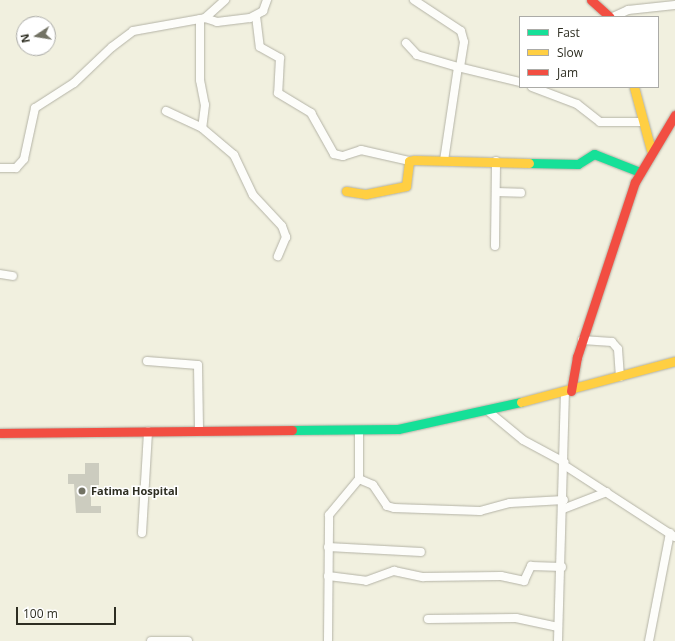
<!DOCTYPE html>
<html>
<head>
<meta charset="utf-8">
<style>
  body { margin:0 }
  #map { position:relative; width:675px; height:641px; overflow:hidden; background:#f1f0df; font-family:"Open Sans",sans-serif }
  div>[style] { position:absolute }
  .building>* { inset:0; background:#ccccbf }
  .roads { filter:drop-shadow(0 0 1px #b4b3a6) drop-shadow(0 0 1px #b4b3a6) }
  .street>* { height:8px; margin:-4px; padding:0 4px; transform-origin:4px; border-radius:4px; background:#fdfdfa }
  .fast>* { height:9px; margin:-4.5px; padding:0 4.5px; transform-origin:4.5px; border-radius:4.5px; background:#16e098 }
  .slow>* { height:9px; margin:-4.5px; padding:0 4.5px; transform-origin:4.5px; border-radius:4.5px; background:#ffcf43 }
  .jam>* { height:9px; margin:-4.5px; padding:0 4.5px; transform-origin:4.5px; border-radius:4.5px; background:#f24e42 }
  .dots>* { width:11px; height:11px; translate:-50% -50%; box-sizing:border-box; border:2px solid #fff; border-radius:50% }
  span { translate:-50% -50%; white-space:nowrap; text-align:center; line-height:1.15; -webkit-text-stroke:3px #fff; paint-order:stroke }
  .poi-label { font-size:11px; color:#2e2e22; font-weight:700 }
  .left { translate:0 -50%; text-align:left }
  .legend { position:absolute; left:519px; top:16px; width:140px; height:72px; box-sizing:border-box; background:#fff; border:1px solid #ababa7; margin:0; padding:5px 7px; list-style:none; font-size:12px; color:#2e2e22 }
  .legend li { display:flex; align-items:center; gap:8px; height:20px }
  .legend b { width:20px; border:1px solid #ababa7 }
  .north { position:absolute; left:16px; top:16px; width:40px; height:40px; box-sizing:border-box; background:#fff; border:1px solid #ababa7; border-radius:50%; rotate:258deg; font-size:11px; font-weight:700; line-height:16px; text-align:center; color:#2e2e22 }
  .north::after { content:''; display:block; margin:auto; width:14px; height:18px; background:#727264; clip-path:polygon(50% 0,100% 100%,50% 72%,0 100%) }
  .scale { position:absolute; left:16px; top:607px; width:100px; height:18px; box-sizing:border-box; border:2px solid #2e2e22; border-top:0; padding-left:5px; font-size:12px; line-height:14px; white-space:nowrap; color:#2e2e22; -webkit-text-stroke:3px #fff; paint-order:stroke }
</style>
</head>
<body>
<div id="map">
  <div class="building">
    <div style="clip-path:polygon(85px 463px,99px 463px,99px 485px,91px 485px,91px 506px,101px 506px,101px 513px,76px 513px,74px 484px,68px 484px,68px 474px,85px 474px)"></div>
  </div>
  <div class="roads">
    <div class="street">
      <div style="left:414px;top:0;width:56px;rotate:33.4deg"></div>
      <div style="left:461px;top:31px;width:11px;rotate:75deg"></div>
      <div style="left:464px;top:42px;width:25px;rotate:99deg"></div>
      <div style="left:256px;top:16px;width:31px;rotate:83deg"></div>
      <div style="left:260px;top:47px;width:23px;rotate:29deg"></div>
      <div style="left:280px;top:58px;width:35px;rotate:93deg"></div>
      <div style="left:278px;top:93px;width:39px;rotate:31deg"></div>
      <div style="left:311px;top:113px;width:47px;rotate:60.7deg"></div>
      <div style="left:334px;top:154px;width:9px;rotate:13deg"></div>
      <div style="left:343px;top:156px;width:19px;rotate:-18deg"></div>
      <div style="left:361px;top:150px;width:49px;rotate:12.9deg"></div>
      <div style="left:613px;top:17px;width:17px;rotate:-25deg"></div>
      <div style="left:628px;top:10px;width:47px;rotate:-6.1deg"></div>
      <div style="left:205px;top:18px;width:13px;rotate:18deg"></div>
      <div style="left:217px;top:22px;width:33px;rotate:-7deg"></div>
      <div style="left:250px;top:18px;width:15px;rotate:-28deg"></div>
      <div style="left:263px;top:11px;width:12px;rotate:-70deg"></div>
      <div style="left:200px;top:19px;width:61px;rotate:90deg"></div>
      <div style="left:200px;top:80px;width:25px;rotate:79deg"></div>
      <div style="left:205px;top:105px;width:23px;rotate:97deg"></div>
      <div style="left:202px;top:128px;width:42px;rotate:40.2deg"></div>
      <div style="left:234px;top:155px;width:44px;rotate:64.6deg"></div>
      <div style="left:253px;top:195px;width:42px;rotate:46.9deg"></div>
      <div style="left:282px;top:226px;width:12px;rotate:70deg"></div>
      <div style="left:286px;top:237px;width:21px;rotate:113deg"></div>
      <div style="left:406px;top:43px;width:16px;rotate:47deg"></div>
      <div style="left:417px;top:55px;width:43px;rotate:16.3deg"></div>
      <div style="left:458px;top:67px;width:95px;rotate:98.5deg"></div>
      <div style="left:458px;top:67px;width:64px;rotate:13.6deg"></div>
      <div style="left:532px;top:87px;width:48px;rotate:20.7deg"></div>
      <div style="left:577px;top:104px;width:29px;rotate:38deg"></div>
      <div style="left:600px;top:122px;width:42px"></div>
      <div style="left:166px;top:111px;width:40px;rotate:25deg"></div>
      <div style="left:0;top:168px;width:16px"></div>
      <div style="left:16px;top:168px;width:12px;rotate:-48deg"></div>
      <div style="left:24px;top:159px;width:52px;rotate:-77.8deg"></div>
      <div style="left:35px;top:108px;width:46px;rotate:-32.7deg"></div>
      <div style="left:74px;top:83px;width:52px;rotate:-43.5deg"></div>
      <div style="left:112px;top:47px;width:26px;rotate:-37deg"></div>
      <div style="left:133px;top:31px;width:73px;rotate:-10.2deg"></div>
      <div style="left:205px;top:18px;width:27px;rotate:-42deg"></div>
      <div style="left:496px;top:192px;width:25px;rotate:2deg"></div>
      <div style="left:495px;top:246px;width:85px;rotate:-89.3deg"></div>
      <div style="left:0;top:274px;width:13px;rotate:9deg"></div>
      <div style="left:582px;top:340px;width:30px;rotate:4deg"></div>
      <div style="left:612px;top:342px;width:9px;rotate:49deg"></div>
      <div style="left:618px;top:349px;width:28px;rotate:86deg"></div>
      <div style="left:147px;top:361px;width:51px;rotate:4.5deg"></div>
      <div style="left:198px;top:365px;width:67px;rotate:89.1deg"></div>
      <div style="left:488px;top:411px;width:45px;rotate:39.6deg"></div>
      <div style="left:523px;top:440px;width:47px;rotate:28.2deg"></div>
      <div style="left:564px;top:465px;width:132px;rotate:33deg"></div>
      <div style="left:359px;top:479px;width:15px;rotate:23deg"></div>
      <div style="left:373px;top:485px;width:25px;rotate:56deg"></div>
      <div style="left:387px;top:506px;width:7px;rotate:16deg"></div>
      <div style="left:394px;top:508px;width:86px;rotate:2deg"></div>
      <div style="left:480px;top:511px;width:31px;rotate:-15deg"></div>
      <div style="left:510px;top:503px;width:54px;rotate:-3.2deg"></div>
      <div style="left:563px;top:509px;width:47px;rotate:-21.1deg"></div>
      <div style="left:142px;top:533px;width:102px;rotate:-86.6deg"></div>
      <div style="left:328px;top:547px;width:93px;rotate:3.1deg"></div>
      <div style="left:328px;top:576px;width:38px;rotate:7deg"></div>
      <div style="left:366px;top:581px;width:30px;rotate:-20deg"></div>
      <div style="left:394px;top:571px;width:30px;rotate:12deg"></div>
      <div style="left:423px;top:577px;width:78px;rotate:-0.7deg"></div>
      <div style="left:501px;top:576px;width:24px;rotate:12deg"></div>
      <div style="left:524px;top:581px;width:17px;rotate:-65deg"></div>
      <div style="left:531px;top:566px;width:31px;rotate:2deg"></div>
      <div style="left:428px;top:619px;width:88px;rotate:-0.7deg"></div>
      <div style="left:516px;top:618px;width:43px;rotate:12.1deg"></div>
      <div style="left:151px;top:641px;width:37px"></div>
      <div style="left:328px;top:641px;width:126px;rotate:-89.5deg"></div>
      <div style="left:329px;top:515px;width:47px;rotate:-50.2deg"></div>
      <div style="left:359px;top:479px;width:49px;rotate:-90deg"></div>
      <div style="left:558px;top:641px;width:249px;rotate:-88.4deg"></div>
      <div style="left:649px;top:641px;width:110px;rotate:-79deg"></div>
    </div>
    <div class="fast">
      <div style="left:529px;top:163px;width:49px;rotate:1.2deg"></div>
      <div style="left:578px;top:164px;width:19px;rotate:-32deg"></div>
      <div style="left:594px;top:154px;width:49px;rotate:21.4deg"></div>
      <div style="left:292px;top:430px;width:106px;rotate:-0.5deg"></div>
      <div style="left:398px;top:429px;width:126px;rotate:-12.4deg"></div>
    </div>
    <div class="slow">
      <div style="left:634px;top:87px;width:65px;rotate:74.9deg"></div>
      <div style="left:346px;top:191px;width:20px;rotate:9deg"></div>
      <div style="left:366px;top:194px;width:41px;rotate:-11.3deg"></div>
      <div style="left:406px;top:186px;width:25px;rotate:-83deg"></div>
      <div style="left:409px;top:161px;width:5px;rotate:-11deg"></div>
      <div style="left:414px;top:160px;width:115px;rotate:1.5deg"></div>
      <div style="left:521px;top:402px;width:159px;rotate:-14.9deg"></div>
    </div>
    <div class="jam">
      <div style="left:591px;top:0;width:25px;rotate:42deg"></div>
      <div style="left:571px;top:391px;width:35px;rotate:-80deg"></div>
      <div style="left:577px;top:357px;width:184px;rotate:-71.7deg"></div>
      <div style="left:635px;top:182px;width:78px;rotate:-59.2deg"></div>
      <div style="left:0;top:433px;width:292px;rotate:-0.6deg"></div>
    </div>
  </div>
  <div class="dots">
    <div style="left:82px;top:491px;background:#727264"></div>
  </div>
  <div class="poi-label">
    <span class="left" style="left:91px;top:491px">Fatima Hospital</span>
  </div>
  <ul class="legend">
  <li><b style="height:5px;background:#16e098"></b>Fast</li>
  <li><b style="height:5px;background:#ffcf43"></b>Slow</li>
  <li><b style="height:5px;background:#f24e42"></b>Jam</li>
  </ul>
  <div class="north">N</div>
  <div class="scale">100 m</div>
</div>
</body>
</html>
